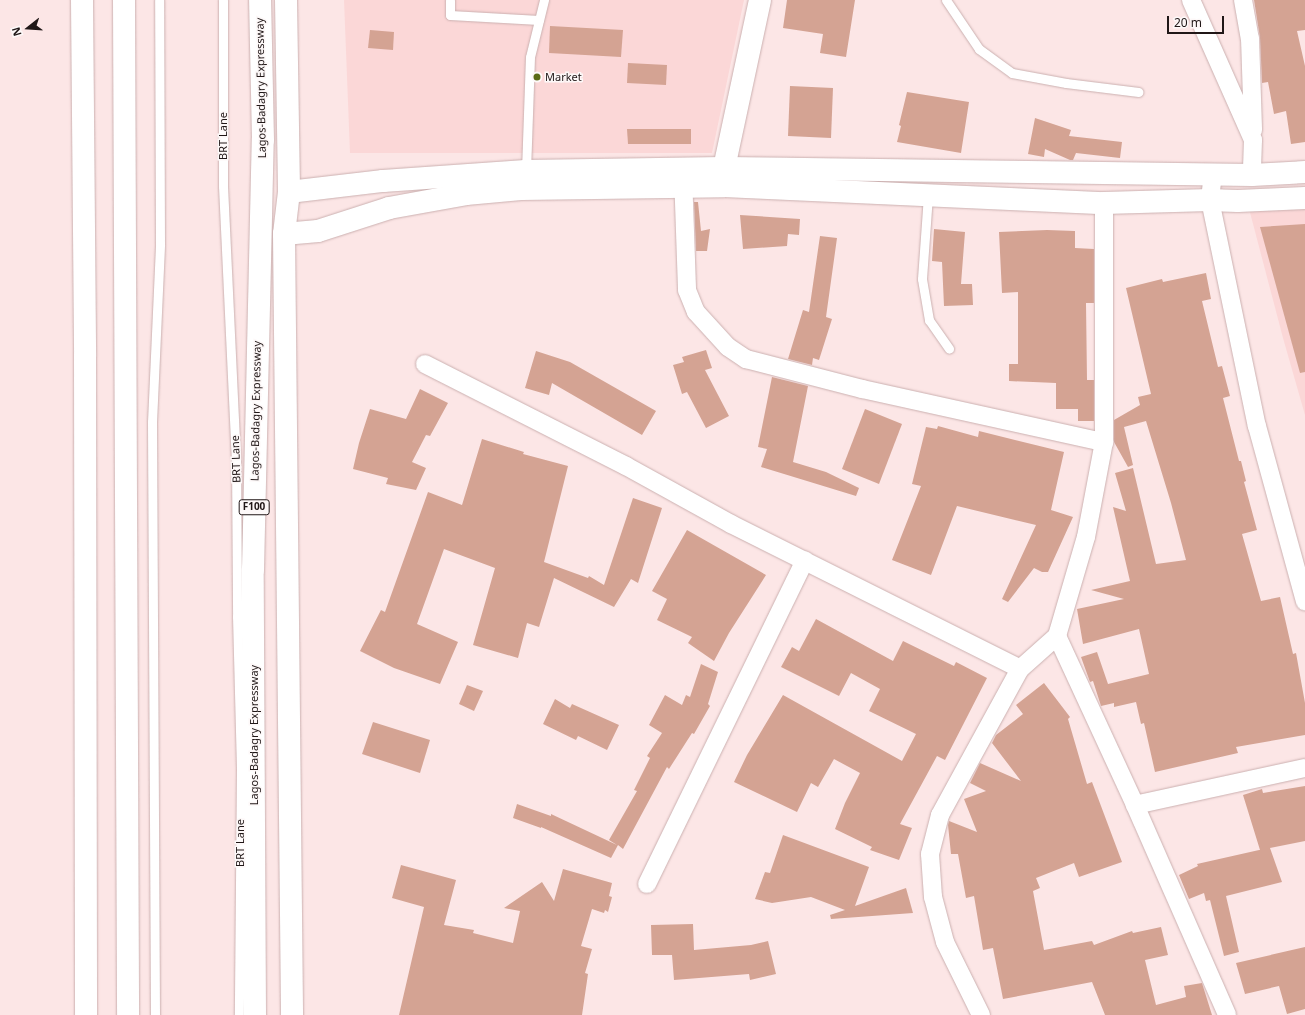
<!DOCTYPE html>
<html>
<head>
<meta charset="utf-8">
<style>
  body { margin:0 }
  #map { position:relative; width:1305px; height:1015px; overflow:hidden; background:#fce6e6; font-family:"Noto Sans",sans-serif }
  div>[style] { position:absolute }
  .built>* { inset:0; background:#fbd7d7 }
  .building>* { inset:0; background:#d4a393 }
  .roads { filter:drop-shadow(0 0 1px #cbb0b0) drop-shadow(0 0 1px #cbb0b0) }
  .lane>* { height:9px; margin:-4.5px; padding:0 4.5px; transform-origin:4.5px; border-radius:4.5px; background:#fff }
  .street>* { height:18px; margin:-9px; padding:0 9px; transform-origin:9px; border-radius:9px; background:#fff }
  .secondary>* { height:22px; margin:-11px; padding:0 11px; transform-origin:11px; border-radius:11px; background:#fff }
  .primary>* { height:22px; margin:-11px; padding:0 11px; transform-origin:11px; border-radius:11px; background:#fff }
  .highway>* { height:22px; margin:-11px; padding:0 11px; transform-origin:11px; border-radius:11px; background:#fff }
  .dots>* { width:11px; height:11px; translate:-50% -50%; box-sizing:border-box; border:2px solid #fdf8f8; border-radius:50% }
  span { translate:-50% -50%; white-space:nowrap; text-align:center; line-height:1.15; -webkit-text-stroke:3px #fdf8f8; paint-order:stroke }
  .shield-label span { padding:1px 3px; background:#fdf8f8; border:1px solid; border-radius:3px; -webkit-text-stroke-width:0 }
  .shield-label { font-size:10px; color:#201717; font-weight:700 }
  .poi-label { font-size:11px; color:#201717 }
  .left { translate:0 -50%; text-align:left }
  .street-label { font-size:11px; color:#201717 }
  .north { position:absolute; left:8px; top:8px; width:40px; height:40px; -webkit-text-stroke:3px #fdf8f8; paint-order:stroke; rotate:253deg; font-size:11px; font-weight:700; line-height:16px; text-align:center; color:#201717 }
  .north::after { content:''; display:block; margin:auto; width:14px; height:18px; background:#201717; clip-path:polygon(50% 0,100% 100%,50% 72%,0 100%) }
  .scale { position:absolute; left:1167px; top:16px; width:57px; height:18px; box-sizing:border-box; border:2px solid #201717; border-top:0; padding-left:5px; font-size:12px; line-height:14px; white-space:nowrap; color:#201717; -webkit-text-stroke:3px #fdf8f8; paint-order:stroke }
</style>
</head>
<body>
<div id="map">
  <div class="built">
    <div style="clip-path:polygon(344px 0,744px 0,712px 153px,350px 153px)"></div>
    <div style="clip-path:polygon(1247px 201px,1305px 203px,1305px 415px,1283px 338px)"></div>
  </div>
  <div class="building">
    <div style="clip-path:polygon(787px 0,855px 0,846px 57px,820px 53px,823px 34px,783px 28px)"></div>
    <div style="clip-path:polygon(1254px 0,1305px 0,1305px 30px,1297px 31px,1305px 66px,1305px 142px,1291px 144px,1286px 111px,1274px 114px,1268px 82px,1262px 83px,1260px 38px)"></div>
    <div style="clip-path:polygon(550px 26px,623px 30px,621px 57px,549px 53px)"></div>
    <div style="clip-path:polygon(370px 30px,394px 32px,393px 50px,368px 48px)"></div>
    <div style="clip-path:polygon(628px 63px,667px 65px,666px 85px,627px 83px)"></div>
    <div style="clip-path:polygon(790px 86px,833px 88px,831px 138px,788px 136px)"></div>
    <div style="clip-path:polygon(907px 92px,969px 102px,961px 153px,897px 142px,901px 126px,899px 125px)"></div>
    <div style="clip-path:polygon(1035px 118px,1071px 130px,1069px 136px,1122px 142px,1120px 158px,1076px 153px,1073px 160px,1070px 160px,1045px 149px,1044px 157px,1028px 154px)"></div>
    <div style="clip-path:polygon(627px 129px,691px 129px,691px 144px,628px 144px)"></div>
    <div style="clip-path:polygon(694px 202px,698px 202px,701px 231px,710px 229px,707px 251px,696px 251px)"></div>
    <div style="clip-path:polygon(740px 215px,800px 219px,799px 235px,788px 234px,787px 246px,743px 249px)"></div>
    <div style="clip-path:polygon(1305px 224px,1305px 372px,1300px 373px,1260px 227px)"></div>
    <div style="clip-path:polygon(934px 229px,965px 232px,961px 284px,972px 284px,973px 305px,944px 306px,942px 262px,932px 261px)"></div>
    <div style="clip-path:polygon(1047px 230px,1075px 231px,1075px 248px,1094px 249px,1094px 303px,1086px 303px,1087px 380px,1094px 380px,1094px 421px,1078px 421px,1078px 409px,1056px 409px,1056px 383px,1009px 381px,1009px 364px,1018px 364px,1018px 292px,1002px 293px,999px 232px)"></div>
    <div style="clip-path:polygon(820px 236px,837px 238px,826px 317px,832px 319px,819px 360px,813px 358px,812px 365px,788px 359px,803px 310px,809px 312px)"></div>
    <div style="clip-path:polygon(1206px 273px,1211px 299px,1202px 301px,1218px 367px,1222px 366px,1230px 396px,1223px 398px,1239px 461px,1241px 461px,1246px 481px,1244px 482px,1257px 530px,1242px 534px,1261px 601px,1280px 597px,1293px 654px,1296px 653px,1305px 703px,1305px 735px,1236px 747px,1238px 753px,1155px 772px,1144px 723px,1141px 724px,1136px 702px,1114px 707px,1114px 703px,1101px 706px,1093px 681px,1090px 682px,1081px 657px,1097px 652px,1108px 684px,1149px 674px,1139px 629px,1083px 644px,1077px 609px,1124px 599px,1091px 590px,1130px 581px,1113px 507px,1126px 511px,1115px 473px,1133px 468px,1156px 564px,1186px 560px,1171px 503px,1146px 421px,1124px 427px,1133px 465px,1128px 467px,1114px 442px,1114px 420px,1140px 405px,1138px 397px,1151px 394px,1126px 288px,1162px 279px,1163px 282px)"></div>
    <div style="clip-path:polygon(706px 350px,712px 368px,705px 370px,729px 416px,706px 428px,687px 392px,682px 394px,673px 365px,684px 362px,682px 357px)"></div>
    <div style="clip-path:polygon(536px 351px,570px 362px,656px 411px,642px 435px,552px 383px,549px 395px,525px 388px)"></div>
    <div style="clip-path:polygon(772px 377px,808px 386px,793px 462px,826px 472px,859px 488px,856px 496px,761px 467px,767px 449px,758px 447px)"></div>
    <div style="clip-path:polygon(420px 389px,448px 403px,430px 436px,426px 435px,412px 462px,426px 468px,416px 490px,386px 484px,388px 478px,353px 469px,359px 443px,370px 409px,406px 419px)"></div>
    <div style="clip-path:polygon(865px 409px,902px 424px,879px 484px,842px 469px)"></div>
    <div style="clip-path:polygon(938px 426px,978px 437px,979px 431px,1064px 452px,1051px 510px,1073px 517px,1048px 572px,1042px 572px,1034px 568px,1008px 602px,1002px 599px,1036px 525px,957px 506px,931px 575px,892px 560px,921px 486px,912px 484px,926px 427px,937px 429px)"></div>
    <div style="clip-path:polygon(482px 439px,524px 452px,523px 454px,568px 466px,544px 562px,588px 578px,589px 576px,604px 585px,633px 498px,662px 508px,638px 583px,631px 579px,614px 607px,554px 578px,539px 627px,527px 623px,518px 658px,473px 645px,495px 568px,444px 549px,417px 624px,458px 642px,440px 684px,394px 668px,360px 651px,381px 610px,385px 612px,428px 492px,462px 505px)"></div>
    <div style="clip-path:polygon(687px 530px,766px 575px,729px 633px,714px 661px,688px 643px,692px 637px,657px 620px,667px 599px,652px 591px)"></div>
    <div style="clip-path:polygon(816px 619px,893px 661px,903px 641px,954px 666px,956px 662px,987px 678px,945px 760px,937px 756px,900px 824px,912px 828px,899px 860px,870px 850px,872px 847px,835px 829px,845px 803px,860px 773px,834px 759px,818px 787px,811px 783px,797px 812px,734px 782px,747px 755px,783px 695px,902px 761px,916px 734px,869px 711px,880px 689px,851px 673px,839px 696px,781px 667px,792px 647px,799px 651px)"></div>
    <div style="clip-path:polygon(701px 664px,718px 672px,708px 704px,710px 706px,694px 734px,692px 733px,669px 769px,667px 767px,623px 849px,618px 845px,611px 858px,541px 827px,541px 828px,513px 818px,517px 804px,551px 816px,551px 814px,617px 845px,609px 840px,637px 791px,634px 790px,650px 758px,647px 756px,662px 733px,649px 725px,665px 695px,682px 705px,686px 695px,690px 697px)"></div>
    <div style="clip-path:polygon(1044px 683px,1070px 717px,1068px 719px,1087px 784px,1092px 782px,1122px 862px,1079px 877px,1074px 863px,1036px 878px,1040px 888px,1033px 891px,1044px 950px,1092px 941px,1094px 945px,1132px 931px,1133px 933px,1161px 927px,1168px 955px,1145px 960px,1156px 1005px,1186px 997px,1184px 986px,1202px 983px,1212px 1015px,1105px 1015px,1092px 982px,1003px 999px,993px 948px,983px 950px,974px 896px,966px 898px,958px 854px,951px 854px,948px 825px,949px 821px,977px 832px,964px 799px,986px 791px,970px 783px,980px 763px,1021px 781px,992px 743px,996px 735px,1023px 714px,1016px 705px)"></div>
    <div style="clip-path:polygon(467px 685px,483px 691px,474px 711px,459px 704px)"></div>
    <div style="clip-path:polygon(555px 699px,570px 708px,572px 704px,619px 725px,607px 750px,578px 736px,576px 740px,543px 724px)"></div>
    <div style="clip-path:polygon(373px 722px,430px 740px,420px 773px,362px 754px)"></div>
    <div style="clip-path:polygon(1305px 786px,1305px 841px,1270px 848px,1282px 882px,1226px 896px,1239px 952px,1224px 956px,1210px 900px,1206px 901px,1204px 893px,1189px 899px,1179px 875px,1198px 866px,1197px 864px,1268px 848px,1260px 850px,1243px 795px,1262px 789px,1263px 793px)"></div>
    <div style="clip-path:polygon(783px 835px,869px 867px,855px 906px,906px 888px,913px 913px,831px 919px,830px 915px,845px 910px,811px 897px,772px 903px,755px 899px,765px 872px,770px 873px)"></div>
    <div style="clip-path:polygon(401px 865px,456px 880px,444px 925px,474px 930px,473px 933px,513px 943px,520px 911px,504px 908px,542px 882px,554px 901px,563px 869px,612px 883px,609px 896px,612px 897px,608px 912px,605px 910px,604px 913px,592px 909px,581px 946px,592px 949px,585px 973px,588px 974px,582px 1015px,399px 1015px,424px 907px,392px 898px)"></div>
    <div style="clip-path:polygon(693px 924px,694px 950px,751px 945px,768px 941px,776px 974px,750px 980px,749px 974px,674px 980px,672px 955px,652px 955px,651px 925px)"></div>
    <div style="clip-path:polygon(1305px 947px,1305px 1009px,1287px 1014px,1279px 986px,1245px 994px,1236px 963px)"></div>
  </div>
  <div class="roads">
    <div class="lane">
      <div style="left:223px;top:0;width:186px;rotate:90deg"></div>
      <div style="left:223px;top:186px;width:272px;rotate:87.3deg"></div>
      <div style="left:236px;top:458px;width:158px;rotate:89.6deg"></div>
      <div style="left:237px;top:616px;width:153px;rotate:88.5deg"></div>
      <div style="left:241px;top:769px;width:246px;rotate:90.5deg"></div>
      <div style="left:450px;top:0;width:15px;rotate:90deg"></div>
      <div style="left:450px;top:15px;width:89px;rotate:3.2deg"></div>
      <div style="left:946px;top:0;width:59px;rotate:56deg"></div>
      <div style="left:979px;top:49px;width:41px;rotate:36deg"></div>
      <div style="left:1012px;top:73px;width:55px;rotate:10.5deg"></div>
      <div style="left:1066px;top:83px;width:73px;rotate:7.1deg"></div>
      <div style="left:526px;top:171px;width:114px;rotate:-88deg"></div>
      <div style="left:530px;top:57px;width:59px;rotate:-76.2deg"></div>
      <div style="left:928px;top:195px;width:84px;rotate:94.1deg"></div>
      <div style="left:922px;top:279px;width:42px;rotate:80.3deg"></div>
      <div style="left:929px;top:320px;width:35px;rotate:55deg"></div>
      <div style="left:155px;top:1015px;width:593px;rotate:-90.29deg"></div>
      <div style="left:152px;top:422px;width:178px;rotate:-87.4deg"></div>
      <div style="left:160px;top:244px;width:244px;rotate:-90.2deg"></div>
    </div>
    <div class="street">
      <div style="left:1191px;top:0;width:153px;rotate:66.1deg"></div>
      <div style="left:1253px;top:140px;width:35px;rotate:92deg"></div>
      <div style="left:1243px;top:0;width:39px;rotate:80deg"></div>
      <div style="left:1250px;top:38px;width:92px;rotate:88.1deg"></div>
      <div style="left:683px;top:174px;width:116px;rotate:88deg"></div>
      <div style="left:687px;top:290px;width:24px;rotate:68deg"></div>
      <div style="left:696px;top:312px;width:47px;rotate:47.6deg"></div>
      <div style="left:728px;top:347px;width:22px;rotate:34deg"></div>
      <div style="left:746px;top:359px;width:120px;rotate:14.5deg"></div>
      <div style="left:862px;top:389px;width:248px;rotate:12.4deg"></div>
      <div style="left:1213px;top:174px;width:26px;rotate:97deg"></div>
      <div style="left:1210px;top:200px;width:231px;rotate:78.3deg"></div>
      <div style="left:1257px;top:426px;width:182px;rotate:74.7deg"></div>
      <div style="left:425px;top:364px;width:225px;rotate:26.9deg"></div>
      <div style="left:626px;top:466px;width:120px;rotate:28.9deg"></div>
      <div style="left:731px;top:524px;width:323px;rotate:26.6deg"></div>
      <div style="left:1057px;top:636px;width:186px;rotate:65.2deg"></div>
      <div style="left:1135px;top:805px;width:229px;rotate:66.3deg"></div>
      <div style="left:1135px;top:805px;width:174px;rotate:-12.3deg"></div>
      <div style="left:647px;top:884px;width:360px;rotate:-64deg"></div>
      <div style="left:981px;top:1015px;width:81px;rotate:-116.3deg"></div>
      <div style="left:945px;top:942px;width:47px;rotate:-104.9deg"></div>
      <div style="left:933px;top:897px;width:43px;rotate:-94deg"></div>
      <div style="left:930px;top:854px;width:40px;rotate:-75.6deg"></div>
      <div style="left:940px;top:815px;width:166px;rotate:-61.3deg"></div>
      <div style="left:1020px;top:669px;width:50px;rotate:-41.7deg"></div>
      <div style="left:1057px;top:636px;width:103px;rotate:-73.7deg"></div>
      <div style="left:1086px;top:537px;width:97px;rotate:-79.3deg"></div>
      <div style="left:1104px;top:442px;width:239px;rotate:-90deg"></div>
    </div>
    <div class="secondary">
      <div style="left:724px;top:181px;width:13px;rotate:-90deg"></div>
      <div style="left:724px;top:168px;width:172px;rotate:-77.9deg"></div>
      <div style="left:289px;top:192px;width:95px;rotate:-6.7deg"></div>
      <div style="left:383px;top:181px;width:143px;rotate:-4deg"></div>
      <div style="left:526px;top:171px;width:198px;rotate:-0.9deg"></div>
      <div style="left:724px;top:168px;width:528px;rotate:0.76deg"></div>
      <div style="left:1252px;top:175px;width:53px;rotate:-3.2deg"></div>
      <div style="left:284px;top:234px;width:34px;rotate:-5deg"></div>
      <div style="left:318px;top:231px;width:75px;rotate:-17.9deg"></div>
      <div style="left:389px;top:208px;width:78px;rotate:-10.3deg"></div>
      <div style="left:466px;top:194px;width:55px;rotate:-5.2deg"></div>
      <div style="left:521px;top:189px;width:203px;rotate:-0.8deg"></div>
      <div style="left:724px;top:186px;width:380px;rotate:2.6deg"></div>
      <div style="left:1104px;top:203px;width:106px;rotate:-1.6deg"></div>
      <div style="left:1210px;top:200px;width:28px;rotate:2deg"></div>
      <div style="left:1238px;top:201px;width:67px;rotate:-2.6deg"></div>
    </div>
    <div class="primary">
      <div style="left:82px;top:0;width:356px;rotate:89.5deg"></div>
      <div style="left:85px;top:356px;width:659px;rotate:89.91deg"></div>
      <div style="left:286px;top:0;width:192px;rotate:89.1deg"></div>
      <div style="left:289px;top:192px;width:42px;rotate:96.8deg"></div>
      <div style="left:284px;top:234px;width:781px;rotate:89.41deg"></div>
    </div>
    <div class="highway">
      <div style="left:124px;top:0;width:1015px;rotate:89.77deg"></div>
      <div style="left:255px;top:1015px;width:445px;rotate:-90.3deg"></div>
      <div style="left:253px;top:570px;width:430px;rotate:-88.7deg"></div>
      <div style="left:263px;top:140px;width:140px;rotate:-91.2deg"></div>
    </div>
  </div>
  <div class="dots">
    <div style="left:537px;top:77px;background:#5b6b16"></div>
  </div>
  <div class="shield-label">
    <span style="left:254px;top:507px">F100</span>
  </div>
  <div class="poi-label">
    <span class="left" style="left:545px;top:77px">Market</span>
  </div>
  <div class="street-label">
    <span style="left:261px;top:88px;rotate:-91deg">Lagos-Badagry Expressway</span>
    <span style="left:223px;top:136px;rotate:-90deg">BRT Lane</span>
    <span style="left:256px;top:411px;rotate:-89deg">Lagos-Badagry Expressway</span>
    <span style="left:236px;top:459px;rotate:-92deg">BRT Lane</span>
    <span style="left:254px;top:735px;rotate:-90deg">Lagos-Badagry Expressway</span>
    <span style="left:240px;top:843px;rotate:-90deg">BRT Lane</span>
  </div>
  <div class="north">N</div>
  <div class="scale">20 m</div>
</div>
</body>
</html>
